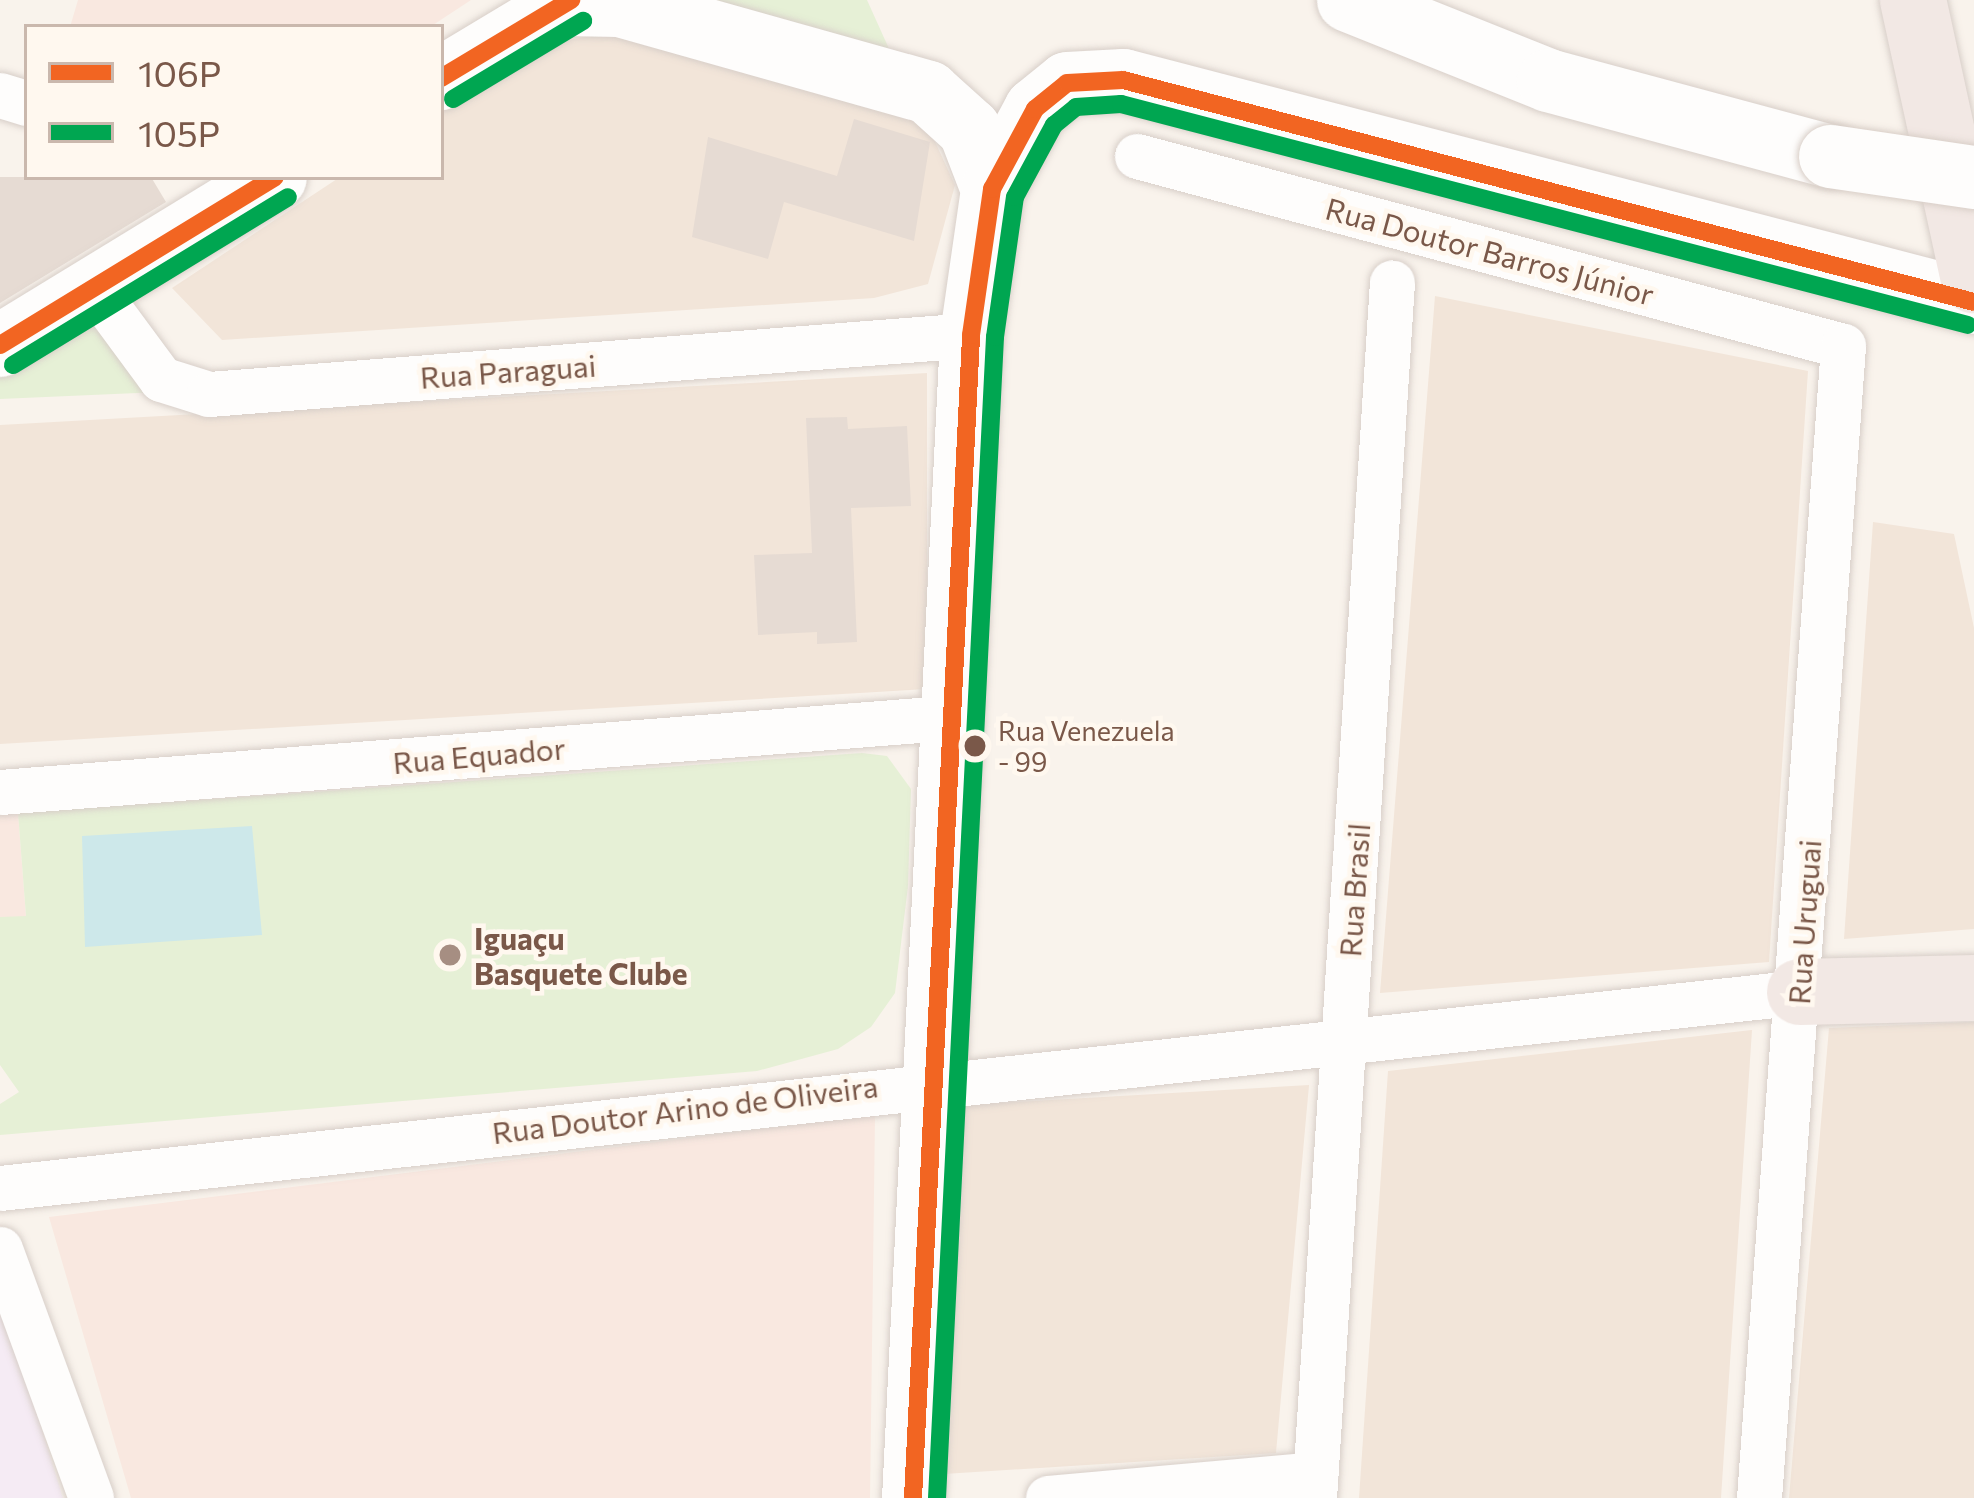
<!DOCTYPE html>
<html>
<head>
<meta charset="utf-8">
<style>
  body { margin:0 }
  #map { position:relative; width:1974px; height:1498px; overflow:hidden; background:#f9f3ec; font-family:Commissioner,sans-serif }
  div>[style] { position:absolute }
  .residential>* { inset:0; background:#f2e5d9 }
  .commercial>* { inset:0; background:#f9e8e0 }
  .education>* { inset:0; background:#f5ebf4 }
  .green>* { inset:0; background:#e6f0d6 }
  .water>* { inset:0; background:#cde8ea }
  .building>* { inset:0; background:#e6dbd3 }
  .roads { filter:drop-shadow(0 0 3px #d8cfc9) drop-shadow(0 0 3px #d8cfc9) }
  .street>* { height:45px; margin:-22.5px; padding:0 22.5px; transform-origin:22.5px; border-radius:22.5px; background:#fefdfc }
  .secondary>* { height:63px; margin:-31.5px; padding:0 31.5px; transform-origin:31.5px; border-radius:31.5px; background:#fefdfc }
  .highway>* { height:66px; margin:-33px; padding:0 33px; transform-origin:33px; border-radius:33px; background:#f2e8e4 }
  .bridges { filter:drop-shadow(0 0 3px #d9cfc8) drop-shadow(0 0 3px #d9cfc8) }
  .secondary-bridge>* { height:63px; margin:-31.5px; padding:0 31.5px; transform-origin:31.5px; border-radius:31.5px; background:#fefdfc }
  .bus-1>* { height:18px; margin:-9px; padding:0 9px; transform-origin:9px; border-radius:9px; background:#f26522 }
  .bus-2>* { height:18px; margin:-9px; padding:0 9px; transform-origin:9px; border-radius:9px; background:#00a651 }
  .dots>* { width:33px; height:33px; translate:-50% -50%; box-sizing:border-box; border:6px solid #fff8ef; border-radius:50% }
  span { translate:-50% -50%; white-space:nowrap; text-align:center; line-height:1.15; -webkit-text-stroke:9px #fff8ef; paint-order:stroke }
  .bus-label { font-size:27px; color:#7a5849 }
  .left { translate:0 -50%; text-align:left }
  .street-label { font-size:30px; color:#7a5849 }
  .poi-label { font-size:30px; color:#7a5849; font-weight:700 }
  .legend { position:absolute; left:24px; top:24px; width:420px; height:156px; box-sizing:border-box; background:#fff8ef; border:3px solid #cab8ad; margin:0; padding:15px 21px; list-style:none; font-size:36px; color:#7a5849 }
  .legend li { display:flex; align-items:center; gap:24px; height:60px }
  .legend b { width:60px; border:3px solid #cab8ad }
</style>
</head>
<body>
<div id="map">
  <div class="residential">
    <div style="clip-path:polygon(625px 30px,924px 118px,955px 185px,928px 284px,874px 298px,222px 340px,172px 288px,340px 177px,441px 177px,441px 110px,540px 45px)"></div>
    <div style="clip-path:polygon(1435px 296px,1808px 371px,1769px 962px,1380px 993px)"></div>
    <div style="clip-path:polygon(927px 373px,927px 689px,0 744px,0 425px)"></div>
    <div style="clip-path:polygon(1873px 522px,1954px 534px,1974px 628px,1974px 929px,1844px 939px)"></div>
    <div style="clip-path:polygon(1974px 1022px,1974px 1498px,1789px 1498px,1829px 1028px)"></div>
    <div style="clip-path:polygon(1752px 1030px,1721px 1498px,1359px 1498px,1388px 1071px)"></div>
    <div style="clip-path:polygon(1309px 1085px,1276px 1453px,944px 1474px,962px 1105px)"></div>
  </div>
  <div class="commercial">
    <div style="clip-path:polygon(78px 0,471px 0,430px 27px,70px 27px)"></div>
    <div style="clip-path:polygon(18px 813px,26px 917px,0 917px,0 814px)"></div>
    <div style="clip-path:polygon(875px 1115px,870px 1498px,131px 1498px,49px 1217px)"></div>
  </div>
  <div class="education">
    <div style="clip-path:polygon(0 1299px,5px 1310px,63px 1498px,0 1498px)"></div>
  </div>
  <div class="green">
    <div style="clip-path:polygon(661px 0,867px 0,890px 51px)"></div>
    <div style="clip-path:polygon(94px 288px,183px 391px,0 399px,0 345px)"></div>
    <div style="clip-path:polygon(862px 753px,887px 756px,911px 789px,908px 886px,895px 993px,871px 1027px,838px 1049px,757px 1071px,0 1135px,0 1104px,19px 1092px,0 1065px,0 917px,26px 916px,18px 813px)"></div>
  </div>
  <div class="water">
    <div style="clip-path:polygon(252px 826px,262px 935px,85px 947px,82px 836px)"></div>
  </div>
  <div class="building">
    <div style="clip-path:polygon(854px 119px,930px 142px,914px 241px,784px 202px,768px 259px,692px 237px,708px 137px,837px 176px)"></div>
    <div style="clip-path:polygon(0 177px,151px 177px,166px 202px,0 303px)"></div>
    <div style="clip-path:polygon(847px 417px,848px 429px,907px 426px,911px 506px,851px 508px,857px 642px,817px 644px,817px 632px,758px 635px,754px 555px,812px 553px,806px 418px)"></div>
  </div>
  <div class="roads">
    <div class="street">
      <div style="left:0;top:95px;width:28px;rotate:17deg"></div>
      <div style="left:1137px;top:156px;width:731px;rotate:15.06deg"></div>
      <div style="left:1843px;top:346px;width:1155px;rotate:94.17deg"></div>
      <div style="left:94px;top:288px;width:113px;rotate:53.6deg"></div>
      <div style="left:161px;top:379px;width:50px;rotate:17.4deg"></div>
      <div style="left:209px;top:394px;width:764px;rotate:-4.43deg"></div>
      <div style="left:0;top:792px;width:961px;rotate:-4.48deg"></div>
      <div style="left:0;top:1188px;width:1811px;rotate:-6.21deg"></div>
      <div style="left:0;top:1249px;width:265px;rotate:69.9deg"></div>
      <div style="left:1048px;top:1498px;width:268px;rotate:-5.1deg"></div>
      <div style="left:1314px;top:1498px;width:1218px;rotate:-86.33deg"></div>
    </div>
    <div class="secondary">
      <div style="left:1348px;top:0;width:215px;rotate:21.8deg"></div>
      <div style="left:1548px;top:80px;width:292px;rotate:15.1deg"></div>
      <div style="left:564px;top:4px;width:55px;rotate:1deg"></div>
      <div style="left:619px;top:5px;width:321px;rotate:15.7deg"></div>
      <div style="left:928px;top:92px;width:55px;rotate:42.1deg"></div>
      <div style="left:969px;top:129px;width:64px;rotate:69deg"></div>
      <div style="left:441px;top:78px;width:152px;rotate:-31deg"></div>
      <div style="left:0;top:345px;width:322px;rotate:-31.4deg"></div>
      <div style="left:913px;top:1498px;width:1164px;rotate:-87.14deg"></div>
      <div style="left:971px;top:335px;width:148px;rotate:-81.8deg"></div>
      <div style="left:992px;top:189px;width:91px;rotate:-61.7deg"></div>
      <div style="left:1035px;top:109px;width:41px;rotate:-39.1deg"></div>
      <div style="left:1067px;top:83px;width:56px;rotate:-3.1deg"></div>
      <div style="left:1123px;top:80px;width:879px;rotate:14.62deg"></div>
    </div>
    <div class="highway">
      <div style="left:1913px;top:0;width:287px;rotate:77.7deg"></div>
      <div style="left:1800px;top:992px;width:174px;rotate:-1.3deg"></div>
    </div>
  </div>
  <div class="bridges">
    <div class="secondary-bridge">
      <div style="left:1830px;top:156px;width:146px;rotate:8.3deg"></div>
    </div>
  </div>
  <div class="bus-1">
    <div style="left:441px;top:78px;width:152px;rotate:-31deg"></div>
    <div style="left:0;top:345px;width:322px;rotate:-31.4deg"></div>
    <div style="left:913px;top:1498px;width:1164px;rotate:-87.14deg"></div>
    <div style="left:971px;top:335px;width:148px;rotate:-81.8deg"></div>
    <div style="left:992px;top:189px;width:91px;rotate:-61.7deg"></div>
    <div style="left:1035px;top:109px;width:41px;rotate:-39.1deg"></div>
    <div style="left:1067px;top:83px;width:56px;rotate:-3.1deg"></div>
    <div style="left:1123px;top:80px;width:879px;rotate:14.62deg"></div>
  </div>
  <div class="bus-2">
    <div style="left:453px;top:99px;width:152px;rotate:-31deg"></div>
    <div style="left:13px;top:365px;width:322px;rotate:-31.4deg"></div>
    <div style="left:937px;top:1498px;width:1162px;rotate:-87.14deg"></div>
    <div style="left:995px;top:337px;width:141px;rotate:-81.9deg"></div>
    <div style="left:1015px;top:197px;width:82px;rotate:-61.6deg"></div>
    <div style="left:1054px;top:125px;width:28px;rotate:-39deg"></div>
    <div style="left:1076px;top:107px;width:45px;rotate:-3.8deg"></div>
    <div style="left:1121px;top:104px;width:875px;rotate:14.62deg"></div>
  </div>
  <div class="dots">
    <div style="left:975px;top:746px;background:#7a5849"></div>
    <div style="left:450px;top:955px;background:#a68e82"></div>
  </div>
  <div class="bus-label">
    <span class="left" style="left:998px;top:746px">Rua Venezuela<br>- 99</span>
  </div>
  <div class="street-label">
    <span style="left:1490px;top:251px;rotate:15deg">Rua Doutor Barros Júnior</span>
    <span style="left:508px;top:371px;rotate:-4deg">Rua Paraguai</span>
    <span style="left:479px;top:755px;rotate:-5deg">Rua Equador</span>
    <span style="left:1354px;top:890px;rotate:-86deg">Rua Brasil</span>
    <span style="left:1804px;top:922px;rotate:-86deg">Rua Uruguai</span>
    <span style="left:685px;top:1109px;rotate:-7deg">Rua Doutor Arino de Oliveira</span>
  </div>
  <div class="poi-label">
    <span class="left" style="left:474px;top:955px">Iguaçu<br>Basquete Clube</span>
  </div>
  <ul class="legend">
  <li><b style="height:15px;background:#f26522"></b>106P</li>
  <li><b style="height:15px;background:#00a651"></b>105P</li>
  </ul>
</div>
</body>
</html>
